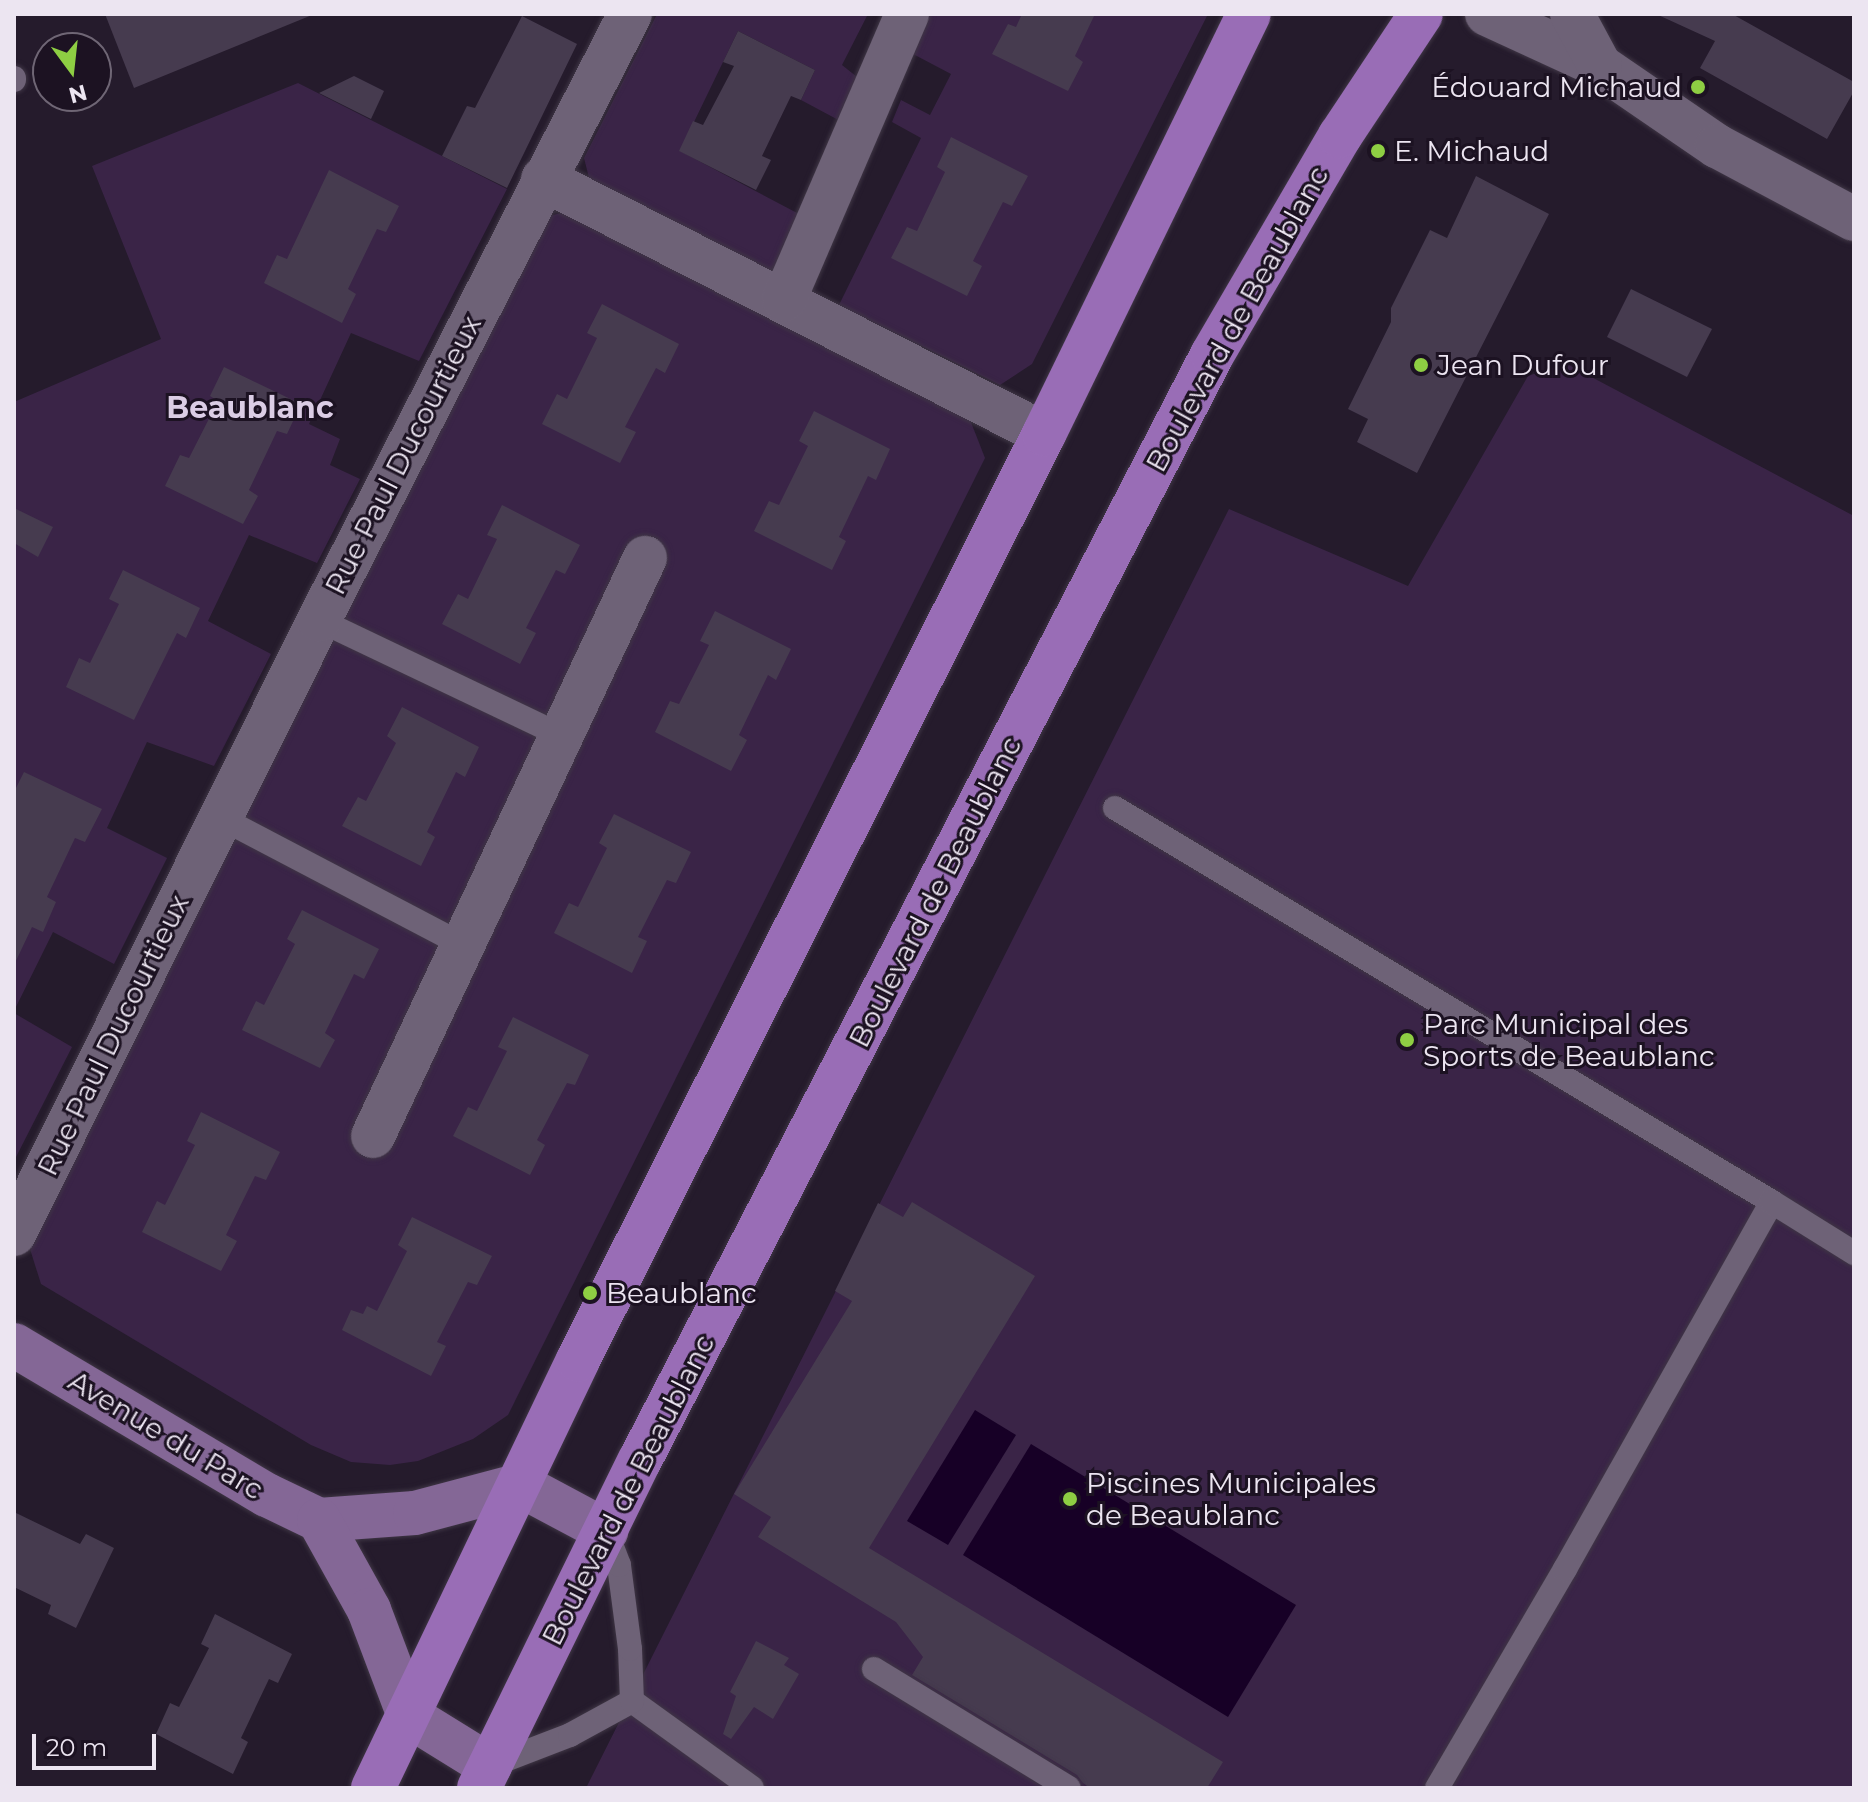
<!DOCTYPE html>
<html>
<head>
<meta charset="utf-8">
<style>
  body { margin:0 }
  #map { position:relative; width:1868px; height:1802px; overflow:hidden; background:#251b2c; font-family:Montserrat,sans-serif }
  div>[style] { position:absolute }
  .green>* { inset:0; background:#3a2447 }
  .water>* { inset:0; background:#170026 }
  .building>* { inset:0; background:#463b4f }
  .roads { filter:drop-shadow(0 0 2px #3f3645) drop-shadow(0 0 2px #3f3645) }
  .service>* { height:24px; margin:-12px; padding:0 12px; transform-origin:12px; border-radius:12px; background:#6e6277 }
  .minor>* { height:44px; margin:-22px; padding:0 22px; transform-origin:22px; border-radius:22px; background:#6e6277 }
  .tertiary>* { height:44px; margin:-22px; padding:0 22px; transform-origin:22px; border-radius:22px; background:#6e6277 }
  .secondary>* { height:44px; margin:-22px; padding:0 22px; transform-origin:22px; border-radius:22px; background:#846796 }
  .primary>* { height:44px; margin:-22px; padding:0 22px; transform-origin:22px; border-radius:22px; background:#996db6 }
  .dots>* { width:22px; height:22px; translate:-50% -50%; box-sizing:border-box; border:4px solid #1c1222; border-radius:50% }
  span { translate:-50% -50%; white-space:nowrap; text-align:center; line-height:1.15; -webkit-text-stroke:6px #1c1222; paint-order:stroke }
  .poi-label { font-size:28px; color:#ece5f1 }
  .right { translate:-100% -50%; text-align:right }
  .left { translate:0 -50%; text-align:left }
  .street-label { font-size:28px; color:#ece5f1 }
  .neighbourhood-label { font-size:30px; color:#dbcde5; font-weight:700 }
  .frame { position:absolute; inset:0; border:16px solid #ece5f1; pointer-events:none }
  .north { position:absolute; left:32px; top:32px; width:80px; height:80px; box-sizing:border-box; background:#1c1222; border:2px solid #6f6675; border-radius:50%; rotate:165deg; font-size:22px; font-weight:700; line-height:32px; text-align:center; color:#ece5f1 }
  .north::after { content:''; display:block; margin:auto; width:28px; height:36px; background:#8ece43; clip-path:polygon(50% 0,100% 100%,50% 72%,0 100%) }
  .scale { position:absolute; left:32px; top:1734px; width:124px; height:36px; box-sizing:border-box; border:4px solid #ece5f1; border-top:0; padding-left:10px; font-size:24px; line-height:28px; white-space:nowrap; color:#ece5f1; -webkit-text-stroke:6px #1c1222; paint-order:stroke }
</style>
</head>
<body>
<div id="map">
  <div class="green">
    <div style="clip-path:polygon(657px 14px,868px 14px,842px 65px,862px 81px,844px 123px,801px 100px,815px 70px,738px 31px,680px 151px,799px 214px,773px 272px,589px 178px,584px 158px)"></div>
    <div style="clip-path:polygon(907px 14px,1208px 14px,1032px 364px,1000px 385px,839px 305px,921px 138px,892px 122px,901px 100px,930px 115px,951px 74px,894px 44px)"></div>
    <div style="clip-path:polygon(298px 83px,507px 189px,419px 361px,351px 333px,309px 424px,340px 439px,330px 465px,360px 479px,317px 563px,249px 535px,208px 621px,271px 654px,214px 766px,147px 742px,107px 828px,167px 858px,114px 964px,53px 932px,14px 1011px,14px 402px,161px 339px,92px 166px)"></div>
    <div style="clip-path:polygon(561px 213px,967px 412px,985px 458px,508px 1415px,473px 1439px,418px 1461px,390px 1465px,351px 1462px,311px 1445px,41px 1284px,30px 1249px,541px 218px)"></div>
    <div style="clip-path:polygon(1565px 363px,1854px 516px,1854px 1788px,586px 1788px,1229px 509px,1408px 586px,1528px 376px)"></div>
    <div style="clip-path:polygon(14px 1013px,72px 1047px,14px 1161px)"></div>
  </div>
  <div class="water">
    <div style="clip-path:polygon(975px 1410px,1016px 1435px,948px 1545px,907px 1521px)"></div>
    <div style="clip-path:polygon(1031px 1444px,1296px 1605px,1228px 1717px,963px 1555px)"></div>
  </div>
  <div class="building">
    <div style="clip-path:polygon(105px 14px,312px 14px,312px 15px,134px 88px)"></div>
    <div style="clip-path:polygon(1022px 14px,1095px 14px,1075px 56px,1083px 62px,1068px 91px,992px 54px,1008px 24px,1016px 27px)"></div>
    <div style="clip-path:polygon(1656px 14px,1732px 14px,1854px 82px,1854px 91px,1827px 139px,1700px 68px,1715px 41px)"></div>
    <div style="clip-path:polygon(522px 16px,577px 44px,507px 188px,442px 156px,467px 106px,475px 108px)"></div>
    <div style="clip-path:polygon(738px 31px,815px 70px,801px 100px,791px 96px,762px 156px,771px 160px,756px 190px,679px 151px,693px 121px,703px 125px,734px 66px,723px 62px)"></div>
    <div style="clip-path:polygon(354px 76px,384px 91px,371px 119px,319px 93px)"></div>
    <div style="clip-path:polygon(951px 137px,1028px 176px,1012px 206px,1003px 202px,973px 261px,982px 266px,967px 296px,891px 258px,907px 227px,917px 231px,945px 172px,937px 167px)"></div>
    <div style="clip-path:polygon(329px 170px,399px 206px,386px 232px,377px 229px,348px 289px,356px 294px,342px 323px,264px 283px,277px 255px,287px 259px)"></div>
    <div style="clip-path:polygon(1476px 176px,1549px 214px,1417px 473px,1357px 442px,1368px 419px,1348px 409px,1391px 322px,1391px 308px,1430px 230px,1447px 238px)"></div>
    <div style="clip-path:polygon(1631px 289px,1712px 329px,1687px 377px,1607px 337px)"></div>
    <div style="clip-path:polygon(602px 304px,679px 344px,665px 373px,656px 368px,625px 427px,636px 432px,620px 463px,542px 424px,557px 394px,567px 399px,597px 338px,587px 333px)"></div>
    <div style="clip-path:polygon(224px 367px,301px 404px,287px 434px,277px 431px,249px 490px,258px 496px,243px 524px,165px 486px,180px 455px,189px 458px,218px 401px,210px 396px)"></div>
    <div style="clip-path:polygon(814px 411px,890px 449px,876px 480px,868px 476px,839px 537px,846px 541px,832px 570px,754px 531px,769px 501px,779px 505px,808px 446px,799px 441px)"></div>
    <div style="clip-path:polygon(502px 505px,580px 545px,565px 574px,556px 570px,526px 628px,536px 633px,520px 664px,442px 624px,458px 594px,468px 599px,497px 539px,487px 535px)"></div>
    <div style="clip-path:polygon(14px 508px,53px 527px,38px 557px,14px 543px)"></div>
    <div style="clip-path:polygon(123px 570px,200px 608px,186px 638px,177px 633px,134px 720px,66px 687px,79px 658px,90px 663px,119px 604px,109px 599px)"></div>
    <div style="clip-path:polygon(715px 611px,791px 649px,776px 680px,768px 675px,739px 735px,747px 740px,731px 771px,655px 732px,670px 701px,679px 704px,709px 645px,700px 641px)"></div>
    <div style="clip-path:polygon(402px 707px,479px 747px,465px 777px,456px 772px,427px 832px,435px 837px,421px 866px,342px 826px,358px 797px,366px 801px,396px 743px,387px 736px)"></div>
    <div style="clip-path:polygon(24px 772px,102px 809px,85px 842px,75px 838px,47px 897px,56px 902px,43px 932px,32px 927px,14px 965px,14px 792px)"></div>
    <div style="clip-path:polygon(614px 814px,691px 852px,676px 883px,667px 880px,638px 937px,647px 941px,632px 973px,554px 933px,569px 903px,578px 907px,607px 848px,599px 843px)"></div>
    <div style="clip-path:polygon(302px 910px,379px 949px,364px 979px,354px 974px,325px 1033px,335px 1040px,320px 1068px,242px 1030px,256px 1001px,264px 1005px,295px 944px,287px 939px)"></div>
    <div style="clip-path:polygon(513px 1017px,589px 1055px,575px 1085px,567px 1083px,537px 1140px,545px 1145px,530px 1175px,453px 1136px,468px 1107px,477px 1111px,507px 1051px,498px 1047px)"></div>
    <div style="clip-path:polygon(201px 1112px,280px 1152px,266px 1180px,255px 1176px,226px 1235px,237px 1241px,221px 1271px,142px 1232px,157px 1201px,165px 1205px,195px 1145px,187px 1141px)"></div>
    <div style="clip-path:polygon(912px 1202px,1035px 1276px,869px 1548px,1223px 1762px,1207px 1788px,1090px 1788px,1083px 1783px,1077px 1775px,912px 1675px,923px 1657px,896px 1622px,758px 1537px,771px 1517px,734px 1494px,852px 1301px,835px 1291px,878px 1203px,903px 1217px)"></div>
    <div style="clip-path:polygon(412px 1217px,492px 1256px,477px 1285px,468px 1282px,437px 1342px,446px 1346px,431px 1376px,342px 1330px,351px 1310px,363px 1314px,367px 1306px,377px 1311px,407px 1251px,398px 1245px)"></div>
    <div style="clip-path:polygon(14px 1512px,80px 1544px,86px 1534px,114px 1548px,76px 1628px,48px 1614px,51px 1605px,14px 1587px)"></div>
    <div style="clip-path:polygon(215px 1614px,292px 1654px,278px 1683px,269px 1679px,241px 1738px,248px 1742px,233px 1774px,156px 1734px,170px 1703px,179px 1707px,209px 1648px,201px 1644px)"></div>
    <div style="clip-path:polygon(756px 1641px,789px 1658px,784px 1665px,799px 1674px,773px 1719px,754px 1707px,731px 1739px,723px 1734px,736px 1696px,730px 1692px)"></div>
  </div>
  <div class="roads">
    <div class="service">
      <div style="left:14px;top:78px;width:2px;rotate:90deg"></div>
      <div style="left:319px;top:620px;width:269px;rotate:25.5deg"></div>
      <div style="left:1115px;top:808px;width:766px;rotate:30.95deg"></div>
      <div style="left:221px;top:818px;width:273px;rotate:27.7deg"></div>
      <div style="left:874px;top:1669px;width:228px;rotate:31.4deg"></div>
      <div style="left:632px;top:1701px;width:148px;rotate:35.9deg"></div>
      <div style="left:492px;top:1765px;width:84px;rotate:-21deg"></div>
      <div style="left:570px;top:1735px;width:71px;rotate:-28.7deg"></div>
      <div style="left:632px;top:1701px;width:52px;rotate:-92.2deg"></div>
      <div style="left:630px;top:1649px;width:85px;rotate:-97.5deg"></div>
      <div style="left:619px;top:1565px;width:36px;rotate:-111deg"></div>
      <div style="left:1437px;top:1788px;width:254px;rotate:-59.7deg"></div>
      <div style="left:1565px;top:1569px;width:421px;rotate:-60.6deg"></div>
      <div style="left:1772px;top:1202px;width:97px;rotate:31.9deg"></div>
    </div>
    <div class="minor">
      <div style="left:543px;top:179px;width:562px;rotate:26.98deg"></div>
      <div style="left:784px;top:300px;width:311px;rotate:-66.7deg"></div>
      <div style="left:373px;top:1136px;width:639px;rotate:-64.8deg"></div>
      <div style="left:14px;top:1234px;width:686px;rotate:-63.58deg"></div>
      <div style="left:319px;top:620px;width:681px;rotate:-62.83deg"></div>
    </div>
    <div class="tertiary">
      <div style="left:1487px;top:14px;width:124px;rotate:24.7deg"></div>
      <div style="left:1600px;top:66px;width:142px;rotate:34.4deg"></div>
      <div style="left:1717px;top:146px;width:155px;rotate:28.1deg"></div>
      <div style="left:1572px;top:14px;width:59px;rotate:61.7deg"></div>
    </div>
    <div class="secondary">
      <div style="left:14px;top:1345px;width:294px;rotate:30.7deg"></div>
      <div style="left:267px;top:1495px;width:58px;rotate:25.7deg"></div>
      <div style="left:319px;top:1520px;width:96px;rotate:-4.2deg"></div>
      <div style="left:415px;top:1513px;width:109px;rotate:-14.9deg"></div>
      <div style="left:520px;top:1485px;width:98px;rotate:28.1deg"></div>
      <div style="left:319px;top:1520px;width:103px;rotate:60.9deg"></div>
      <div style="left:369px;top:1610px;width:113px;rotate:69.3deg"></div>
      <div style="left:409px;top:1716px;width:95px;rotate:31.7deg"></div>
    </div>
    <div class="primary">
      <div style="left:373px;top:1788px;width:475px;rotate:-64.4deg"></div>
      <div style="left:578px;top:1360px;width:1037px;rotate:-63.29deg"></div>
      <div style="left:1044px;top:434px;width:467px;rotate:-64deg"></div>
      <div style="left:479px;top:1788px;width:365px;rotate:-63.9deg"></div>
      <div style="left:640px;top:1460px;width:1244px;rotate:-62.63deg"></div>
      <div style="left:1212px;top:355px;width:254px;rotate:-59.7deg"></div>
      <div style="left:1340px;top:136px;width:146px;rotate:-56.4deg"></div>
    </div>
  </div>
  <div class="dots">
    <div style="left:1698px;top:87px;background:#8ece43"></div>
    <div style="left:1378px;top:151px;background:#8ece43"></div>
    <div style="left:1421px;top:365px;background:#8ece43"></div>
    <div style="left:1407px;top:1040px;background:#8ece43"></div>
    <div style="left:590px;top:1293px;background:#8ece43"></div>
    <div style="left:1070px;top:1499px;background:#8ece43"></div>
  </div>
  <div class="poi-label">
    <span class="right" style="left:1682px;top:87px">Édouard Michaud</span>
    <span class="left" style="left:1394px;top:151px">E. Michaud</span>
    <span class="left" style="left:1437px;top:365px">Jean Dufour</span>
    <span class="left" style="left:1423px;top:1040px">Parc Municipal des<br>Sports de Beaublanc</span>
    <span class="left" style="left:606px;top:1293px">Beaublanc</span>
    <span class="left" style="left:1086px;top:1499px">Piscines Municipales<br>de Beaublanc</span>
  </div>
  <div class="street-label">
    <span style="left:1237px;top:319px;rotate:-61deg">Boulevard de Beaublanc</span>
    <span style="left:403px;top:455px;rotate:-63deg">Rue Paul Ducourtieux</span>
    <span style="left:935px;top:892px;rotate:-63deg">Boulevard de Beaublanc</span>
    <span style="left:113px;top:1035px;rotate:-64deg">Rue Paul Ducourtieux</span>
    <span style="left:166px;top:1435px;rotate:31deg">Avenue du Parc</span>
    <span style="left:628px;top:1490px;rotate:-63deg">Boulevard de Beaublanc</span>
  </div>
  <div class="neighbourhood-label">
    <span style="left:250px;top:408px">Beaublanc</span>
  </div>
  <div class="frame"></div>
  <div class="north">N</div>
  <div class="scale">20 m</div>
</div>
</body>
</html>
